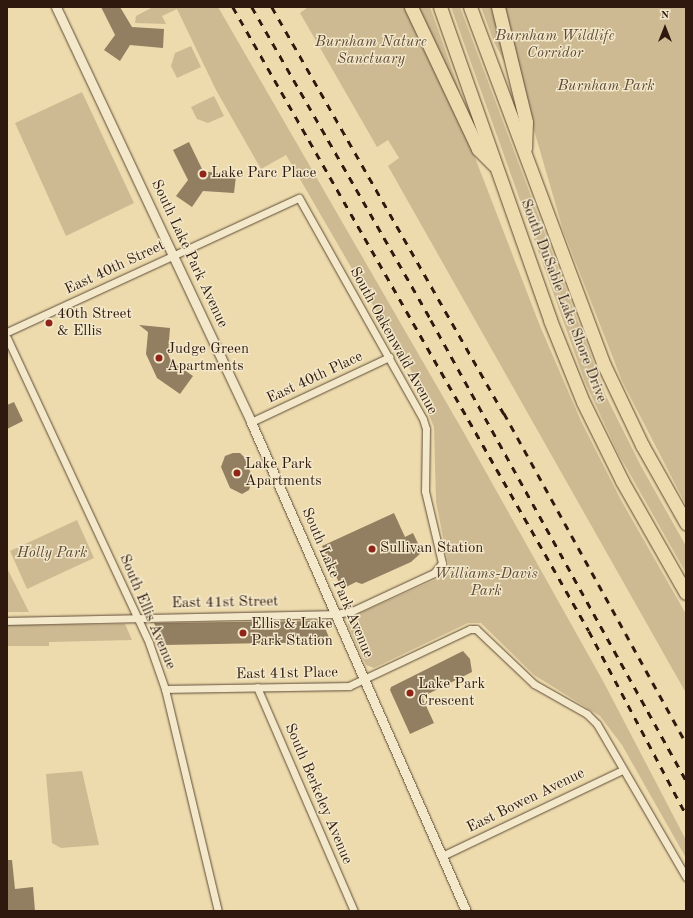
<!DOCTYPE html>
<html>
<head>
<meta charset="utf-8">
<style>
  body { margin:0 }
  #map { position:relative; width:693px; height:918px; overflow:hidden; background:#eddbad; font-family:"Old Standard TT",serif }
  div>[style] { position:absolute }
  .green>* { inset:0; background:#cdba92 }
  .building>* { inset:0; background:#927e61 }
  .roads { filter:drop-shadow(0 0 1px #5e4a36) drop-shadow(0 0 1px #5e4a36) }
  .minor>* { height:7px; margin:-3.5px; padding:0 3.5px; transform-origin:3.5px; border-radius:3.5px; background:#f3e8ca }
  .tertiary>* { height:9px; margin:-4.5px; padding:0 4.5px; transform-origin:4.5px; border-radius:4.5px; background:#f3e8ca }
  .motorway>* { height:13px; margin:-6.5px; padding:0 6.5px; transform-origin:6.5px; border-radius:6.5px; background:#eddbad }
  .rail>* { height:2.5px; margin-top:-1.25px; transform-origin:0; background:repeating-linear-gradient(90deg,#2f190f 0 7px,transparent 0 14px) }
  .dots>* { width:11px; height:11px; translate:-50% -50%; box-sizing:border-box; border:2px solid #f3e8ca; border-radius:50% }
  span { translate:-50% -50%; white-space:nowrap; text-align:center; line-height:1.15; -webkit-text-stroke:3px #f3e8ca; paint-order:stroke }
  .park-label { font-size:15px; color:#5e4936; font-style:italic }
  .poi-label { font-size:15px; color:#2f190f }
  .left { translate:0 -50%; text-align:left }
  .street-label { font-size:15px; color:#2f190f }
  .frame { position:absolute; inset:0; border:8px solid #2f190f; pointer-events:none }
  .north { position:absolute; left:645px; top:8px; width:40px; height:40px; -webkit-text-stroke:3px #f3e8ca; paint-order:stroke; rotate:0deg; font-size:11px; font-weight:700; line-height:16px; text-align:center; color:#2f190f }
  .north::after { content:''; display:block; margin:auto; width:14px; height:18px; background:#2f190f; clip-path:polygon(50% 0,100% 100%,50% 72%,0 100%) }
</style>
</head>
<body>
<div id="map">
  <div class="green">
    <div style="clip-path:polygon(153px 7px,218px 7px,464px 433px,603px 681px,686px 840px,686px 858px,622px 745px,600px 716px,534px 675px,481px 623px,468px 623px,374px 668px,366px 665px,348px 625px,351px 617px,439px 578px,449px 567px,436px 502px,434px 427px,426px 408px,431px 405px,286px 155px,261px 169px,216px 90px,177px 9px,162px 16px,166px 24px,135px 23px,136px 16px)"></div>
    <div style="clip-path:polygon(308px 7px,407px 7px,469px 142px,540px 326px,581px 421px,621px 500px,686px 614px,686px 693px,388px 166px,399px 158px,388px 140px,377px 147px,300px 13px)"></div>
    <div style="clip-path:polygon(418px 7px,430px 7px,460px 92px,458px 92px)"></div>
    <div style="clip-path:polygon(451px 7px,460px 7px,606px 396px,641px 466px,686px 546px,686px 573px,618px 453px,585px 382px)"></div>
    <div style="clip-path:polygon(481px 7px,493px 7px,506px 65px,494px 42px)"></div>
    <div style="clip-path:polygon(503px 7px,686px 7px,686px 505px,622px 381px,563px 230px,534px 130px)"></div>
    <div style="clip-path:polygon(191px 46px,201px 67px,177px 78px,171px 66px,175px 53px)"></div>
    <div style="clip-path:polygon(82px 92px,134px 203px,66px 236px,15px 123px)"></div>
    <div style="clip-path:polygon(214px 96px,224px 116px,208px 123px,197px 119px,191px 107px)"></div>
    <div style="clip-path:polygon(77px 520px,94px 558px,27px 589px,10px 551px)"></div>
    <div style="clip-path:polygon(7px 568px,29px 612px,7px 612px)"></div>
    <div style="clip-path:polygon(125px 624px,132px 640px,49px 642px,49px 646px,7px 646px,7px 625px)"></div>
    <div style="clip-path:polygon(82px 771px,99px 845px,61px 848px,52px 843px,46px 774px)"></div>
  </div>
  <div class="building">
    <div style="clip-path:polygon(101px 7px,120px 7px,132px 27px,164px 29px,163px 48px,130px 45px,120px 61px,104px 50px,115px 35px)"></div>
    <div style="clip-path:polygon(189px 142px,203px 171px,236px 176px,234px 193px,203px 191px,192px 207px,176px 196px,188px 180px,173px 150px)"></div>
    <div style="clip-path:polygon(139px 325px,170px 328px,168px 354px,171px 361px,193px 376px,180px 394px,157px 378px,146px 354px,148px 332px)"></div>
    <div style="clip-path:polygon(14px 402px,23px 421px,7px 429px,7px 405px)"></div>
    <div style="clip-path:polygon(233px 453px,240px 453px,244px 457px,253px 478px,249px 490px,242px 494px,230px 488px,221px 467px,225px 456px)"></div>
    <div style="clip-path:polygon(394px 513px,405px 537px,413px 533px,422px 552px,411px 562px,362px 584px,356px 582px,342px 589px,322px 546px)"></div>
    <div style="clip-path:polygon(322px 621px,331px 642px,164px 645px,154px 623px)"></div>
    <div style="clip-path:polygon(463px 651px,470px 659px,472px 672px,422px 697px,434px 723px,410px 734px,390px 690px,391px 687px)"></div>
    <div style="clip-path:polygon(7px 860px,12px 860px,15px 889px,33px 887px,35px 911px,7px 911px)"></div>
  </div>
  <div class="roads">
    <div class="minor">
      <div style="left:7px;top:332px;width:321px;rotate:-24.7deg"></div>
      <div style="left:299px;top:198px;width:253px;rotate:60.7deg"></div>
      <div style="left:423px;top:419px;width:10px;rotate:73deg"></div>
      <div style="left:426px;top:429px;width:62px;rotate:90.9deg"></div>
      <div style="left:425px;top:491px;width:74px;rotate:76.7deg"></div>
      <div style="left:442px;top:563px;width:13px;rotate:129deg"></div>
      <div style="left:434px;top:573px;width:90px;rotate:155.1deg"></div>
      <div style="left:352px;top:611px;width:16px;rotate:169deg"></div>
      <div style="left:336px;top:614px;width:329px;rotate:178.8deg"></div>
      <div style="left:7px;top:338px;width:336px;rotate:65deg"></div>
      <div style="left:149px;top:643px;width:49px;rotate:70.8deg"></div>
      <div style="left:165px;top:689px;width:228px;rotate:76.6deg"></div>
      <div style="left:251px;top:422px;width:153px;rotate:-25.2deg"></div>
      <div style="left:257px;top:687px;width:244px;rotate:66.6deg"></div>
      <div style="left:165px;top:689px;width:184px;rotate:-0.9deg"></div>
      <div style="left:349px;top:686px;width:134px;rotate:-25.2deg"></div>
      <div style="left:470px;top:629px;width:6px"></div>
      <div style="left:476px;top:629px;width:80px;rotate:43.5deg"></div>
      <div style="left:534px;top:684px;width:61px;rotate:29.5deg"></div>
      <div style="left:587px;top:714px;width:14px;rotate:45deg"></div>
      <div style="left:597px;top:724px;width:177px;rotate:59.8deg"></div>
      <div style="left:442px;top:856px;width:199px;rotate:-25.5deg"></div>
    </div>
    <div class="tertiary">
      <div style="left:56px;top:7px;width:459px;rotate:64.8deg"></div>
      <div style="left:251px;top:422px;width:534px;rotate:66.27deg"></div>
    </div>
    <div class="motorway">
      <div style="left:411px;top:7px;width:157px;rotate:64.7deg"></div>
      <div style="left:478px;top:149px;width:23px;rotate:45deg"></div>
      <div style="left:440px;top:7px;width:332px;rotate:70.6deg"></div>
      <div style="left:550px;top:320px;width:88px;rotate:68.1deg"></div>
      <div style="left:583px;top:402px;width:88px;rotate:63.7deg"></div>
      <div style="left:622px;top:481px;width:129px;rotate:60.3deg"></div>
      <div style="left:470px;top:7px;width:382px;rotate:69.5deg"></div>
      <div style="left:604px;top:365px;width:89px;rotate:64.6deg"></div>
      <div style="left:642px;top:445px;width:90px;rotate:60.6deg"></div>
      <div style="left:498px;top:7px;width:118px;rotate:76.3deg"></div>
      <div style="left:526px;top:122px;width:26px;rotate:92deg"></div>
    </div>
  </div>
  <div class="rail">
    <div style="left:233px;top:7px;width:718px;rotate:60.29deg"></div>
    <div style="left:589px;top:631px;width:207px;rotate:62.1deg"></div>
    <div style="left:252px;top:7px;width:361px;rotate:60.2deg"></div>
    <div style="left:431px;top:320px;width:526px;rotate:61deg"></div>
    <div style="left:272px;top:7px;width:468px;rotate:60.3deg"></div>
    <div style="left:504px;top:413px;width:377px;rotate:61.1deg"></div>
  </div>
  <div class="dots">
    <div style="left:203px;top:174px;background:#8f2418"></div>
    <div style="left:49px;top:323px;background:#8f2418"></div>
    <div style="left:159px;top:358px;background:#8f2418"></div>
    <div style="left:237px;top:473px;background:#8f2418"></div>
    <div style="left:372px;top:549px;background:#8f2418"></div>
    <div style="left:243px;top:633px;background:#8f2418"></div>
    <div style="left:410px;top:693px;background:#8f2418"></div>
  </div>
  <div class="park-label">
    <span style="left:555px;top:45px">Burnham Wildlife<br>Corridor</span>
    <span style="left:371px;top:51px">Burnham Nature<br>Sanctuary</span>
    <span style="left:606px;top:87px">Burnham Park</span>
    <span style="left:52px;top:554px">Holly Park</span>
    <span style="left:486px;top:583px">Williams-Davis<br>Park</span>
  </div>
  <div class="poi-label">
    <span class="left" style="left:211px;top:174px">Lake Parc Place</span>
    <span class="left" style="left:57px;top:323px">40th Street<br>&amp; Ellis</span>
    <span class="left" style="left:167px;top:358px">Judge Green<br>Apartments</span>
    <span class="left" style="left:245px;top:473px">Lake Park<br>Apartments</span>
    <span class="left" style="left:380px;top:549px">Sullivan Station</span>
    <span class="left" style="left:251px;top:633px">Ellis &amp; Lake<br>Park Station</span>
    <span class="left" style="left:418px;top:693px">Lake Park<br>Crescent</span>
  </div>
  <div class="street-label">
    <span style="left:189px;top:254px;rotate:65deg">South Lake Park Avenue</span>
    <span style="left:115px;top:268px;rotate:-25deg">East 40th Street</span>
    <span style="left:563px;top:301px;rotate:69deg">South DuSable Lake Shore Drive</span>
    <span style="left:393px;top:341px;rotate:61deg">South Oakenwald Avenue</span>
    <span style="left:315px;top:378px;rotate:-25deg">East 40th Place</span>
    <span style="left:337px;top:583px;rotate:67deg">South Lake Park Avenue</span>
    <span style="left:225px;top:603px;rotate:-1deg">East 41st Street</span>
    <span style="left:147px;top:612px;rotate:67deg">South Ellis Avenue</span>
    <span style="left:287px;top:674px;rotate:-1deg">East 41st Place</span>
    <span style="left:318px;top:794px;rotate:67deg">South Berkeley Avenue</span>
    <span style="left:526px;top:801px;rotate:-26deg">East Bowen Avenue</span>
  </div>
  <div class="frame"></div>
  <div class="north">N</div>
</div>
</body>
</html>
